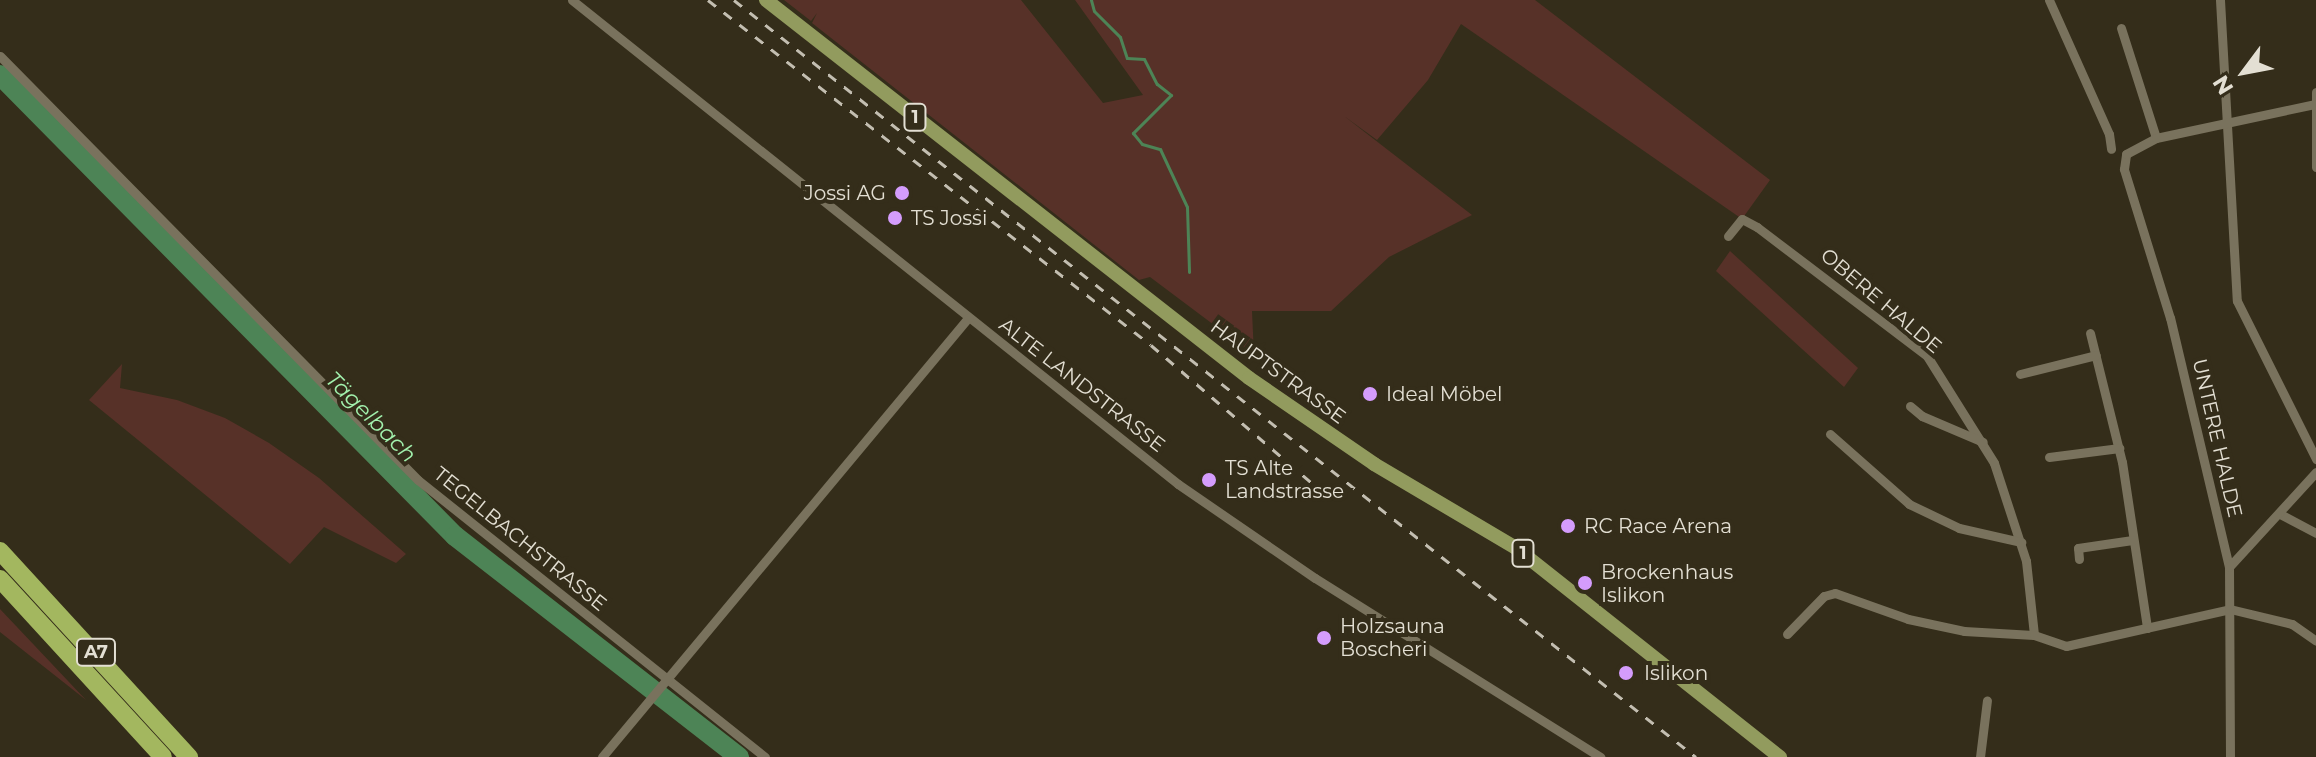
<!DOCTYPE html>
<html>
<head>
<meta charset="utf-8">
<style>
  body { margin:0 }
  #map { position:relative; width:2316px; height:757px; overflow:hidden; background:#342d1a; font-family:Montserrat,sans-serif }
  div>[style] { position:absolute }
  .green>* { inset:0; background:#573128 }
  .stream>* { height:3px; margin:-1.5px; padding:0 1.5px; transform-origin:1.5px; border-radius:1.5px; background:#4d8456 }
  .river>* { height:20px; margin:-10px; padding:0 10px; transform-origin:10px; border-radius:10px; background:#4d8456 }
  .street>* { height:9px; margin:-4.5px; padding:0 4.5px; transform-origin:4.5px; border-radius:4.5px; background:#79725d }
  .primary>* { height:14px; margin:-7px; padding:0 7px; transform-origin:7px; border-radius:7px; background:#929b5e }
  .highway>* { height:18px; margin:-9px; padding:0 9px; transform-origin:9px; border-radius:9px; background:#a3b75f }
  .rail>* { height:3px; margin-top:-1.5px; transform-origin:0; background:repeating-linear-gradient(90deg,#c3beb1 0 10px,transparent 0 20px) }
  .dots>* { width:22px; height:22px; translate:-50% -50%; box-sizing:border-box; border:4px solid #342d1a; border-radius:50% }
  span { translate:-50% -50%; white-space:nowrap; text-align:center; line-height:1.15; -webkit-text-stroke:8px #342d1a; paint-order:stroke }
  .shield-label span { padding:2px 6px; background:#342d1a; border:2px solid; border-radius:6px; -webkit-text-stroke-width:0 }
  .shield-label { font-size:18px; color:#e3dfd3; font-weight:700 }
  .poi-label { font-size:20px; color:#e3dfd3 }
  .right { translate:-100% -50%; text-align:right }
  .left { translate:0 -50%; text-align:left }
  .street-label { font-size:20px; color:#e3dfd3 }
  .water-label { font-size:22px; color:#a2f1ad; font-style:italic }
  .north { position:absolute; left:2204px; top:32px; width:80px; height:80px; -webkit-text-stroke:6px #342d1a; paint-order:stroke; rotate:238deg; font-size:22px; font-weight:700; line-height:32px; text-align:center; color:#e3dfd3 }
  .north::after { content:''; display:block; margin:auto; width:28px; height:36px; background:#e3dfd3; clip-path:polygon(50% 0,100% 100%,50% 72%,0 100%) }
</style>
</head>
<body>
<div id="map">
  <div class="green">
    <div style="clip-path:polygon(784px 0,1021px 0,1103px 103px,1143px 95px,1075px 0,1535px 0,1770px 180px,1742px 219px,1461px 24px,1428px 80px,1377px 140px,1344px 116px,1472px 215px,1389px 257px,1331px 311px,1252px 311px,1254px 355px,1150px 277px,1139px 280px,812px 23px,817px 13px,811px 21px)"></div>
    <div style="clip-path:polygon(1730px 251px,1858px 368px,1844px 387px,1716px 271px)"></div>
    <div style="clip-path:polygon(122px 364px,120px 388px,177px 400px,225px 418px,269px 443px,319px 478px,406px 554px,396px 563px,324px 527px,290px 564px,89px 400px)"></div>
    <div style="clip-path:polygon(0 608px,0 609px,86px 700px,0 632px)"></div>
  </div>
  <div class="stream">
    <div style="left:1091px;top:0;width:11px;rotate:75deg"></div>
    <div style="left:1094px;top:11px;width:37px;rotate:45deg"></div>
    <div style="left:1120px;top:37px;width:22px;rotate:72deg"></div>
    <div style="left:1127px;top:58px;width:17px;rotate:3deg"></div>
    <div style="left:1144px;top:59px;width:28px;rotate:63deg"></div>
    <div style="left:1157px;top:84px;width:18px;rotate:38deg"></div>
    <div style="left:1171px;top:95px;width:54px;rotate:135deg"></div>
    <div style="left:1133px;top:133px;width:14px;rotate:51deg"></div>
    <div style="left:1142px;top:144px;width:19px;rotate:16deg"></div>
    <div style="left:1160px;top:149px;width:64px;rotate:65deg"></div>
    <div style="left:1187px;top:207px;width:65px;rotate:88.2deg"></div>
  </div>
  <div class="river">
    <div style="left:0;top:75px;width:648px;rotate:45.38deg"></div>
    <div style="left:455px;top:536px;width:360px;rotate:37.9deg"></div>
  </div>
  <div class="street">
    <div style="left:572px;top:0;width:776px;rotate:38.61deg"></div>
    <div style="left:1178px;top:484px;width:166px;rotate:34.5deg"></div>
    <div style="left:1315px;top:578px;width:337px;rotate:32.1deg"></div>
    <div style="left:2049px;top:0;width:147px;rotate:65.9deg"></div>
    <div style="left:2109px;top:134px;width:15px;rotate:82deg"></div>
    <div style="left:2220px;top:0;width:301px;rotate:86.8deg"></div>
    <div style="left:2237px;top:301px;width:177px;rotate:63.4deg"></div>
    <div style="left:2121px;top:28px;width:115px;rotate:72.3deg"></div>
    <div style="left:0;top:56px;width:595px;rotate:45.41deg"></div>
    <div style="left:418px;top:480px;width:444px;rotate:38.6deg"></div>
    <div style="left:2316px;top:92px;width:75px;rotate:90deg"></div>
    <div style="left:1728px;top:236px;width:22px;rotate:-51deg"></div>
    <div style="left:1742px;top:219px;width:17px;rotate:28deg"></div>
    <div style="left:1757px;top:227px;width:213px;rotate:37.2deg"></div>
    <div style="left:1927px;top:356px;width:126px;rotate:57.9deg"></div>
    <div style="left:1994px;top:463px;width:103px;rotate:71.9deg"></div>
    <div style="left:2026px;top:561px;width:74px;rotate:83.8deg"></div>
    <div style="left:2090px;top:333px;width:133px;rotate:76.1deg"></div>
    <div style="left:2122px;top:462px;width:168px;rotate:81.4deg"></div>
    <div style="left:2020px;top:374px;width:78px;rotate:-14deg"></div>
    <div style="left:1910px;top:406px;width:16px;rotate:40deg"></div>
    <div style="left:1922px;top:416px;width:66px;rotate:23.1deg"></div>
    <div style="left:1830px;top:434px;width:106px;rotate:41.5deg"></div>
    <div style="left:1909px;top:504px;width:55px;rotate:25.6deg"></div>
    <div style="left:1959px;top:528px;width:64px;rotate:12.7deg"></div>
    <div style="left:2049px;top:457px;width:71px;rotate:-7.3deg"></div>
    <div style="left:2280px;top:514px;width:41px;rotate:27.8deg"></div>
    <div style="left:2079px;top:559px;width:11px;rotate:-95deg"></div>
    <div style="left:2078px;top:548px;width:55px;rotate:-8.4deg"></div>
    <div style="left:2229px;top:567px;width:256px;rotate:-103.3deg"></div>
    <div style="left:2170px;top:318px;width:156px;rotate:-107.2deg"></div>
    <div style="left:2124px;top:169px;width:15px;rotate:-82deg"></div>
    <div style="left:2126px;top:154px;width:34px;rotate:-28deg"></div>
    <div style="left:2156px;top:138px;width:162px;rotate:-12.1deg"></div>
    <div style="left:1787px;top:634px;width:53px;rotate:-45.8deg"></div>
    <div style="left:1824px;top:596px;width:11px;rotate:-15deg"></div>
    <div style="left:1835px;top:593px;width:77px;rotate:19.6deg"></div>
    <div style="left:1908px;top:619px;width:57px;rotate:12.1deg"></div>
    <div style="left:1964px;top:631px;width:70px;rotate:3.3deg"></div>
    <div style="left:2034px;top:635px;width:34px;rotate:19deg"></div>
    <div style="left:2066px;top:646px;width:168px;rotate:-12.7deg"></div>
    <div style="left:2230px;top:609px;width:64px;rotate:13.6deg"></div>
    <div style="left:2292px;top:624px;width:29px;rotate:35deg"></div>
    <div style="left:602px;top:757px;width:572px;rotate:-50.18deg"></div>
    <div style="left:1980px;top:757px;width:57px;rotate:-83deg"></div>
    <div style="left:2230px;top:757px;width:190px;rotate:-90.3deg"></div>
    <div style="left:2229px;top:567px;width:129px;rotate:-47.5deg"></div>
  </div>
  <div class="primary">
    <div style="left:766px;top:0;width:613px;rotate:38.05deg"></div>
    <div style="left:1249px;top:378px;width:152px;rotate:34.5deg"></div>
    <div style="left:1374px;top:464px;width:165px;rotate:30.6deg"></div>
    <div style="left:1516px;top:548px;width:337px;rotate:38.4deg"></div>
  </div>
  <div class="highway">
    <div style="left:0;top:551px;width:280px;rotate:47.5deg"></div>
    <div style="left:0;top:579px;width:241px;rotate:47.5deg"></div>
  </div>
  <div class="rail">
    <div style="left:708px;top:0;width:561px;rotate:37.91deg"></div>
    <div style="left:1151px;top:345px;width:211px;rotate:40.6deg"></div>
    <div style="left:734px;top:0;width:1224px;rotate:38.2deg"></div>
  </div>
  <div class="dots">
    <div style="left:902px;top:193px;background:#d49cfc"></div>
    <div style="left:895px;top:218px;background:#d49cfc"></div>
    <div style="left:1370px;top:394px;background:#d49cfc"></div>
    <div style="left:1209px;top:480px;background:#d49cfc"></div>
    <div style="left:1568px;top:526px;background:#d49cfc"></div>
    <div style="left:1585px;top:583px;background:#d49cfc"></div>
    <div style="left:1324px;top:638px;background:#d49cfc"></div>
    <div style="left:1626px;top:673px;background:#d49cfc"></div>
  </div>
  <div class="shield-label">
    <span style="left:915px;top:117px">1</span>
    <span style="left:1523px;top:553px">1</span>
    <span style="left:96px;top:652px">A7</span>
  </div>
  <div class="poi-label">
    <span class="right" style="left:886px;top:193px">Jossi AG</span>
    <span class="left" style="left:911px;top:218px">TS Jossi</span>
    <span class="left" style="left:1386px;top:394px">Ideal Möbel</span>
    <span class="left" style="left:1225px;top:480px">TS Alte<br>Landstrasse</span>
    <span class="left" style="left:1584px;top:526px">RC Race Arena</span>
    <span class="left" style="left:1601px;top:584px">Brockenhaus<br>Islikon</span>
    <span class="left" style="left:1340px;top:638px">Holzsauna<br>Boscheri</span>
    <span class="left" style="left:1644px;top:673px">Islikon</span>
  </div>
  <div class="street-label">
    <span style="left:1881px;top:301px;rotate:40deg">OBERE HALDE</span>
    <span style="left:1278px;top:372px;rotate:36deg">HAUPTSTRASSE</span>
    <span style="left:1082px;top:385px;rotate:38deg">ALTE LANDSTRASSE</span>
    <span style="left:2217px;top:438px;rotate:77deg">UNTERE HALDE</span>
    <span style="left:520px;top:539px;rotate:39deg">TEGELBACHSTRASSE</span>
  </div>
  <div class="water-label">
    <span style="left:371px;top:417px;rotate:45deg">Tägelbach</span>
  </div>
  <div class="north">N</div>
</div>
</body>
</html>
